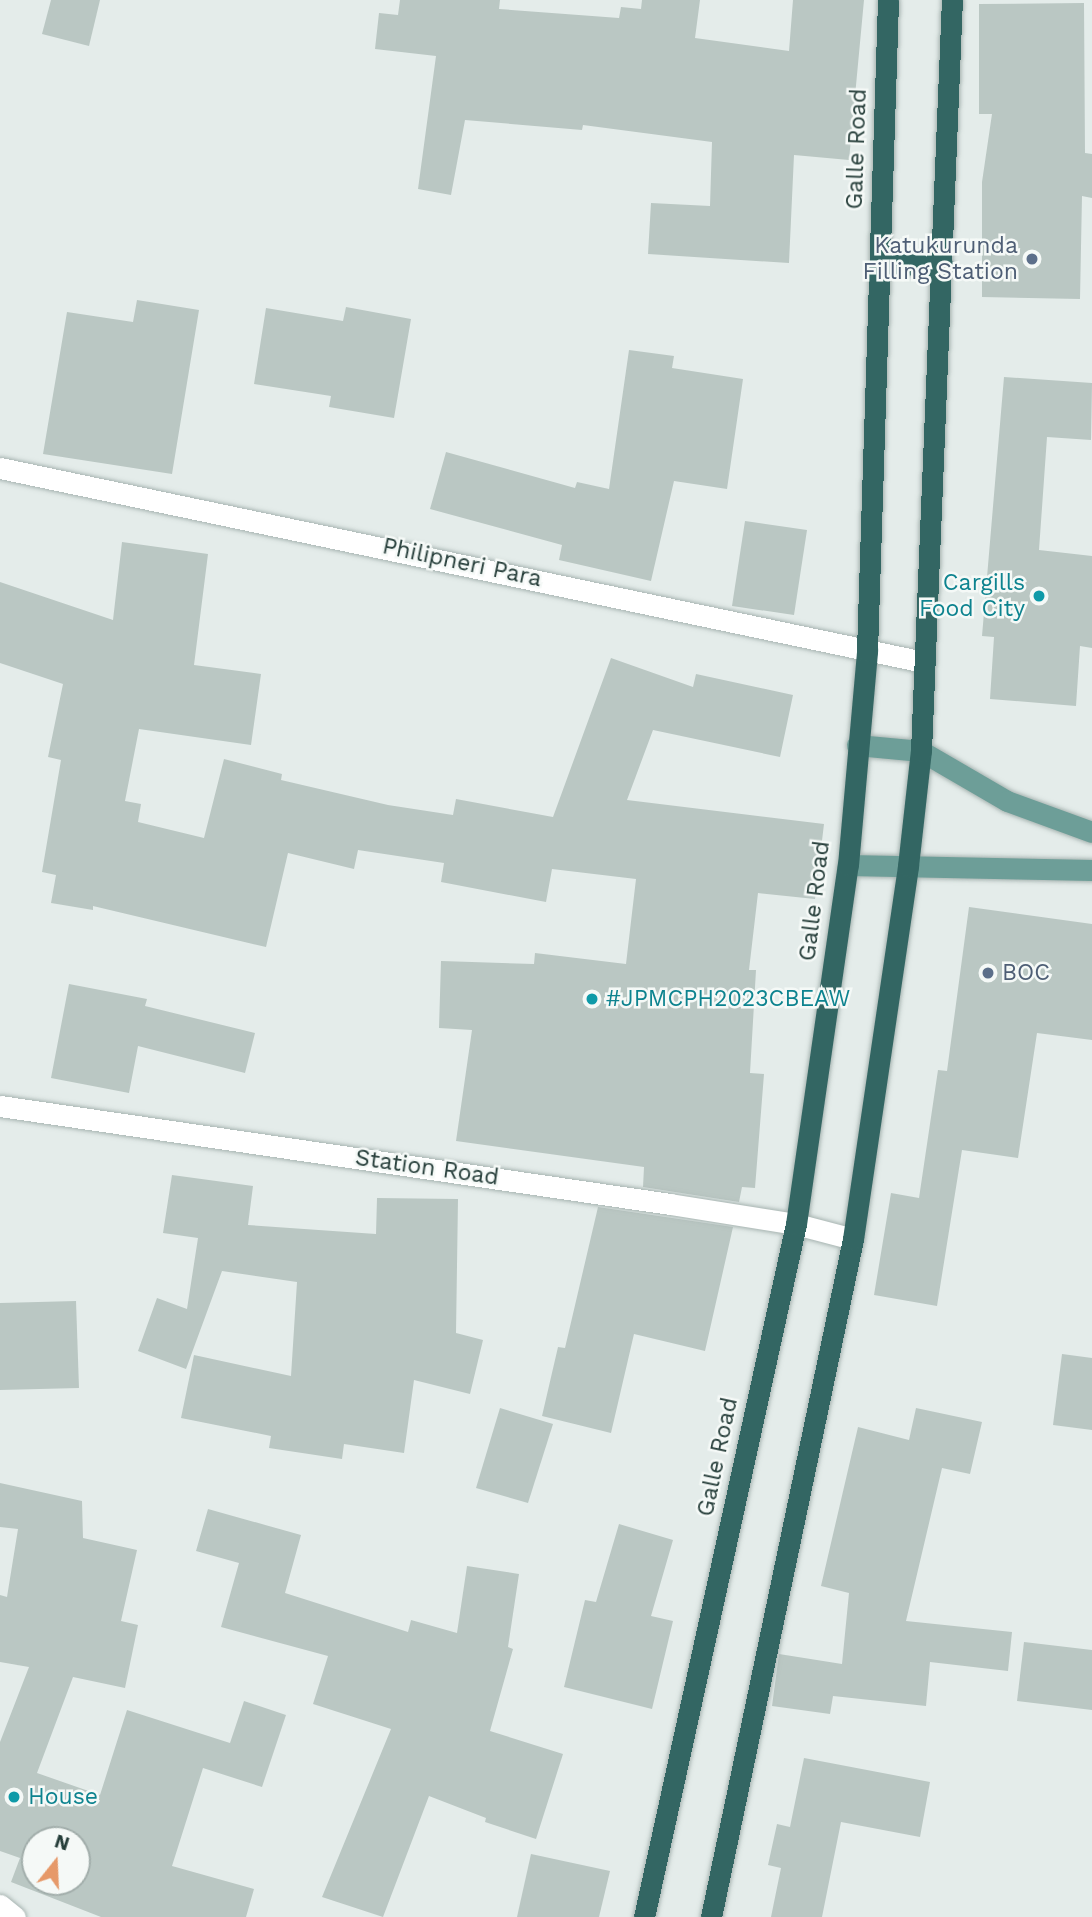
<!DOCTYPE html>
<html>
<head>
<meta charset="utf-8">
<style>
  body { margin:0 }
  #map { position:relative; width:1092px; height:1917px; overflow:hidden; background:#e4ecea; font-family:"Work Sans",sans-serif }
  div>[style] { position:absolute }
  .building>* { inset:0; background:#bac7c3 }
  .roads { filter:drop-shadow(0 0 2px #a7b4b1) drop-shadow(0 0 2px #a7b4b1) }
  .minor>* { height:21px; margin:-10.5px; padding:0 10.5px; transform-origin:10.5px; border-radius:10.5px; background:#fff }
  .major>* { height:21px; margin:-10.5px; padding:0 10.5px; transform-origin:10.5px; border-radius:10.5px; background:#6d9e98 }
  .highway>* { height:21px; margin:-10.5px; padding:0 10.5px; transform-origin:10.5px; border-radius:10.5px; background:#336663 }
  .dots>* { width:19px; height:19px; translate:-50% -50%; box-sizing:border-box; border:4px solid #f5f9f7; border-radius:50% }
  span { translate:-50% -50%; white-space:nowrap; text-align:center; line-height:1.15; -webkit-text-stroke:5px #f5f9f7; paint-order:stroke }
  .street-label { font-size:23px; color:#253d39 }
  .service-label { font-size:23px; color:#4e5e75 }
  .right { translate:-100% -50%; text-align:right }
  .left { translate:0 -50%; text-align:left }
  .culture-label { font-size:23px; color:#0d838f }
  .north { position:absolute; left:21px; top:1826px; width:70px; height:70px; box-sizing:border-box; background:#f5f9f7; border:2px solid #a2aeab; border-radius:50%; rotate:18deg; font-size:19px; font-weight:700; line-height:28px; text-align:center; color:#253d39 }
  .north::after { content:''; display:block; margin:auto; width:24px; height:32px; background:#e69969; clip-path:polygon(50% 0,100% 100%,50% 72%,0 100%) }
</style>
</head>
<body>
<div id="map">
  <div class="building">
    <div style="clip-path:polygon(51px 0,100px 0,89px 46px,42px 34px)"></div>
    <div style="clip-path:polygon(400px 0,500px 0,499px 9px,619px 18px,621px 7px,641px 9px,642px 0,700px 0,695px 38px,789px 51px,793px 0,864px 0,849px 160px,794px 155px,789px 263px,648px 254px,651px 203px,710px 206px,712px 142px,583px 125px,582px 130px,465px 120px,451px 195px,418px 189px,436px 56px,375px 49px,379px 13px,398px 15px)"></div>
    <div style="clip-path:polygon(1084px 3px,1085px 153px,1092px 154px,1092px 198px,1082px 196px,1080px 299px,982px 297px,982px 182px,992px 114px,979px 114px,979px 4px)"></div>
    <div style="clip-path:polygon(137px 300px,199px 310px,172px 474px,43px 454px,67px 312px,133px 322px)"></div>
    <div style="clip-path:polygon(346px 307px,411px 319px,394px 418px,329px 407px,331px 396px,254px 384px,266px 308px,343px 321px)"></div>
    <div style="clip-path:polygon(629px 350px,674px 356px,672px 368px,743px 379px,727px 489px,674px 481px,651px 581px,559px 560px,562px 545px,430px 509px,446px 452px,575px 488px,577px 482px,609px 489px)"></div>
    <div style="clip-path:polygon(1004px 377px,1092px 383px,1091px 440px,1047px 437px,1039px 550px,1092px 556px,1092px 648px,1080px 646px,1076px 706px,990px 699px,994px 637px,982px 636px)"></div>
    <div style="clip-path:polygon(745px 521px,807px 530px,794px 615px,732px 606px)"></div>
    <div style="clip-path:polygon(122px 542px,208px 554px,194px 665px,261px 674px,251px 745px,139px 729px,125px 801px,141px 804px,138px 822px,204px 838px,224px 759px,282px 774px,281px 780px,388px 805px,453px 815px,456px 799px,553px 817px,611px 658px,693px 687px,696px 674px,793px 695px,780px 757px,653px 730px,627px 800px,824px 824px,815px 899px,758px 893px,749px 970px,756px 970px,750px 1073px,764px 1074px,755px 1188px,742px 1187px,739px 1202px,643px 1187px,644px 1167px,456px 1141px,472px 1030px,439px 1028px,441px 961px,534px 964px,535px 953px,626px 964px,636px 879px,552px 869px,546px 902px,441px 882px,444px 863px,358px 850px,354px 869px,288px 853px,266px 947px,93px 906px,93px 910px,51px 903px,56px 875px,42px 872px,61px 760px,48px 757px,63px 684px,0 663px,0 582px,113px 620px)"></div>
    <div style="clip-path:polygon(969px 907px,1092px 924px,1092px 1040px,1037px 1033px,1018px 1158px,962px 1150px,937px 1306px,874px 1295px,891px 1193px,919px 1198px,938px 1070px,947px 1071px)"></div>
    <div style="clip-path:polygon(69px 984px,147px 999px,145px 1006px,255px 1033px,245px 1073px,138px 1046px,129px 1093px,51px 1078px)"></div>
    <div style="clip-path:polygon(172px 1175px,253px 1186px,248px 1225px,376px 1234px,377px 1198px,458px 1199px,456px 1333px,483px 1340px,470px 1394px,414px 1380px,404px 1453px,344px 1444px,342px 1459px,269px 1448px,271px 1436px,181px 1418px,194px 1355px,291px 1376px,297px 1282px,222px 1271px,186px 1369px,138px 1351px,157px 1298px,187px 1309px,198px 1238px,163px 1233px)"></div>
    <div style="clip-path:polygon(598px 1207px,733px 1227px,705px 1351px,634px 1334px,611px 1433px,542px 1416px,558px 1347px,565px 1348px)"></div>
    <div style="clip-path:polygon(76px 1301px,79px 1388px,0 1390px,0 1303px)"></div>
    <div style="clip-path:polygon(1062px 1354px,1092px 1358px,1092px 1430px,1053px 1425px)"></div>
    <div style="clip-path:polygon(500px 1408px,553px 1424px,528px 1503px,476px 1488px)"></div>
    <div style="clip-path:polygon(916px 1408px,982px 1422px,970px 1474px,942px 1468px,906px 1621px,1012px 1632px,1008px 1671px,930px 1662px,926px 1706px,833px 1696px,830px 1714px,772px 1706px,779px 1654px,842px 1664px,849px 1593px,821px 1586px,858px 1427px,909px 1440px)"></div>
    <div style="clip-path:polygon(evenodd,0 1483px,82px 1501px,83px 1538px,137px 1550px,121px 1621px,138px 1625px,125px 1688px,73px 1677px,37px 1773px,100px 1795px,127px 1710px,230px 1743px,244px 1701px,286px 1715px,262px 1787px,203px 1768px,172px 1866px,254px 1889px,246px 1917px,101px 1917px,11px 1882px,20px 1858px,0 1851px,0 1742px,29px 1667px,0 1662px,0 1595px,7px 1597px,18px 1529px,0 1527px,0 1483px,35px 1840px,77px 1840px,77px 1882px,35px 1882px,35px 1840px)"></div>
    <div style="clip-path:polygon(208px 1509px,301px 1535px,285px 1593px,408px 1632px,411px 1620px,457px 1633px,467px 1566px,519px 1574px,508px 1647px,513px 1649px,490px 1731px,563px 1754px,536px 1839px,485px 1822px,486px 1818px,429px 1796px,383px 1917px,322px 1897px,391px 1729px,313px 1704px,328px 1656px,221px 1627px,239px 1563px,196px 1551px)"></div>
    <div style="clip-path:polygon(619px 1524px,673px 1540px,651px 1616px,673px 1621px,652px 1709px,564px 1687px,585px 1600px,596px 1602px)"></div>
    <div style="clip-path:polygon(1024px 1642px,1092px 1650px,1092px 1710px,1017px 1701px)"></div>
    <div style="clip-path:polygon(804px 1758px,930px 1782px,920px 1837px,841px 1822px,822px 1917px,771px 1917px,781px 1868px,768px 1865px,777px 1824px,790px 1827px)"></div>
    <div style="clip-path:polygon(531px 1854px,610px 1871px,599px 1917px,517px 1917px)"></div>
  </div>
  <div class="roads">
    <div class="minor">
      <div style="left:0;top:468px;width:944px;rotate:11.86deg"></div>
      <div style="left:0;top:1106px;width:677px;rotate:8.32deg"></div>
      <div style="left:670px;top:1204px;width:128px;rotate:9deg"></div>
      <div style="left:796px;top:1224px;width:59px;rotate:14.7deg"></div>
      <div style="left:0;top:1905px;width:19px;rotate:39deg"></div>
    </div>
    <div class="major">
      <div style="left:857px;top:745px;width:64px;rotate:5.4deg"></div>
      <div style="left:921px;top:751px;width:99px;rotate:30.2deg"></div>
      <div style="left:1007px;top:801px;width:90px;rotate:20deg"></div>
      <div style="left:848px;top:865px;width:244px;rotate:1.2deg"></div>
    </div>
    <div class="highway">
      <div style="left:880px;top:263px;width:63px;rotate:2.7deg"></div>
      <div style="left:644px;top:1917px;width:709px;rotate:-77.63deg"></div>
      <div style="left:796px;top:1224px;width:363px;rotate:-81.8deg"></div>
      <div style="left:848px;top:865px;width:215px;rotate:-84.9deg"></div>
      <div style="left:867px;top:651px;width:651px;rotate:-88.15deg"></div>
      <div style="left:711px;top:1917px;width:693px;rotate:-78.17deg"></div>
      <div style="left:853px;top:1239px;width:377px;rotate:-81.6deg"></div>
      <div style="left:908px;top:866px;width:116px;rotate:-83.6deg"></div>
      <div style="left:921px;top:751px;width:752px;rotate:-87.64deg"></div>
    </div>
  </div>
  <div class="dots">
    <div style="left:1032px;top:259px;background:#5c6f8a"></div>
    <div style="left:1039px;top:596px;background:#0f9aa8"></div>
    <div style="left:988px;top:973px;background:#5c6f8a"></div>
    <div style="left:592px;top:999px;background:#0f9aa8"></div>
    <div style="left:14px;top:1797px;background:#0f9aa8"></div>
  </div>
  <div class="street-label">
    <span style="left:857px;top:149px;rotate:-88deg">Galle Road</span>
    <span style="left:462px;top:563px;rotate:12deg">Philipneri Para</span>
    <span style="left:815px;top:901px;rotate:-83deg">Galle Road</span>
    <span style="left:427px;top:1168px;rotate:8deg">Station Road</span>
    <span style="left:718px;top:1457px;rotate:-78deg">Galle Road</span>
  </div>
  <div class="service-label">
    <span class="right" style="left:1018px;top:259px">Katukurunda<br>Filling Station</span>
    <span class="left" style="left:1002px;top:973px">BOC</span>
  </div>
  <div class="culture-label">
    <span class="right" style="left:1025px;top:596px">Cargills<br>Food City</span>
    <span class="left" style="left:606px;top:999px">#JPMCPH2023CBEAW</span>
    <span class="left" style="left:28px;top:1797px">House</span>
  </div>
  <div class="north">N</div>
</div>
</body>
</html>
